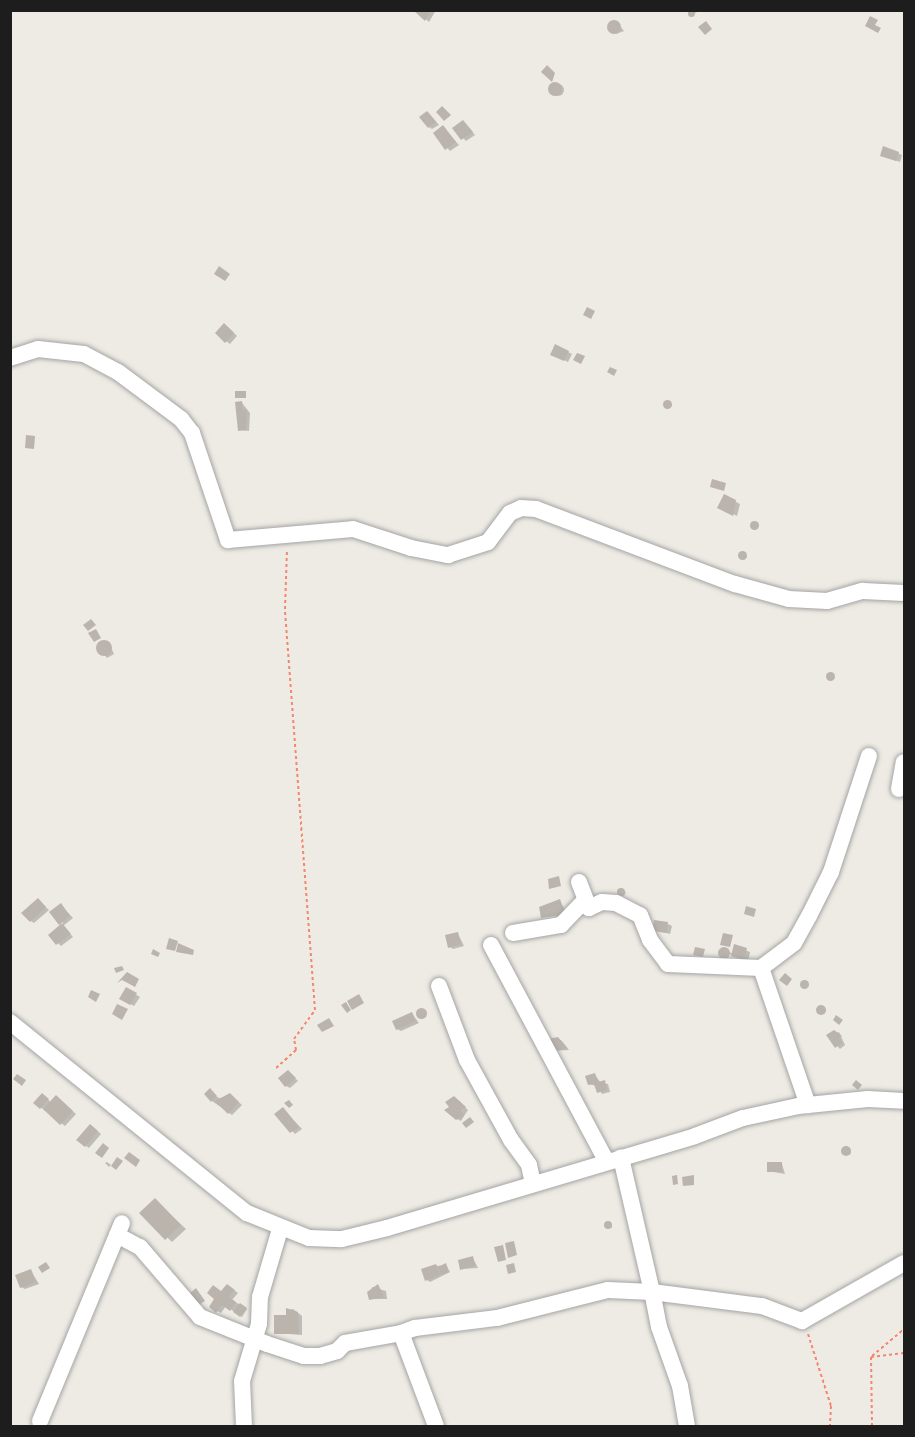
<!DOCTYPE html>
<html>
<head>
<meta charset="utf-8">
<style>
  body { margin:0 }
  #map { position:relative; width:915px; height:1437px; overflow:hidden; background:#eeebe4; font-family:Raleway,sans-serif }
  div>[style] { position:absolute }
  .shadow>* { inset:0; background:#0003 }
  .round { border-radius:50% }
  .building>* { inset:0; background:#bbb4ad }
  .path>* { height:2px; margin-top:-1px; transform-origin:0; background:repeating-linear-gradient(90deg,#f4866f 0 3px,transparent 0 6px) }
  .roads { filter:drop-shadow(0 0 2px #a4a4a4) drop-shadow(0 0 2px #a4a4a4) }
  .minor>* { height:16px; margin:-8px; padding:0 8px; transform-origin:8px; border-radius:8px; background:#fff }
  span { translate:-50% -50%; white-space:nowrap; text-align:center; line-height:1.15; -webkit-text-stroke:4.5px #fff; paint-order:stroke }
  .frame { position:absolute; inset:0; border:12px solid #1d1d1d; pointer-events:none }
</style>
</head>
<body>
<div id="map">
  <div class="shadow">
    <div style="clip-path:polygon(415px 10px,436px 10px,429px 22px)"></div>
    <div style="clip-path:polygon(689px 10px,695px 10px,697px 12px,692px 15px)"></div>
    <div style="clip-path:polygon(616px 21px,624px 31px,616px 34px,610px 24px)"></div>
    <div class="round" style="left:552px;top:84px;width:12px;height:12px"></div>
    <div style="clip-path:polygon(428px 112px,439px 125px,432px 129px,429px 127px)"></div>
    <div style="clip-path:polygon(463px 121px,475px 135px,466px 141px,454px 128px)"></div>
    <div style="clip-path:polygon(443px 127px,459px 145px,450px 151px,435px 133px)"></div>
    <div style="clip-path:polygon(884px 148px,902px 155px,900px 162px,885px 157px)"></div>
    <div style="clip-path:polygon(228px 327px,237px 336px,230px 344px,226px 341px)"></div>
    <div style="clip-path:polygon(556px 346px,572px 354px,568px 362px,552px 354px)"></div>
    <div style="clip-path:polygon(668px 401px,672px 406px,669px 408px,664px 403px)"></div>
    <div style="clip-path:polygon(242px 403px,250px 413px,249px 431px,239px 430px)"></div>
    <div style="clip-path:polygon(725px 496px,740px 504px,737px 516px,719px 507px)"></div>
    <div style="clip-path:polygon(752px 523px,758px 523px,759px 527px,752px 527px)"></div>
    <div style="clip-path:polygon(742px 552px,747px 557px,744px 560px,739px 556px)"></div>
    <div style="clip-path:polygon(108px 641px,114px 654px,107px 658px,97px 645px)"></div>
    <div style="clip-path:polygon(828px 674px,834px 675px,834px 679px,827px 677px)"></div>
    <div style="clip-path:polygon(620px 890px,626px 892px,624px 896px,619px 894px)"></div>
    <div style="clip-path:polygon(38px 900px,49px 910px,34px 923px,31px 921px)"></div>
    <div style="clip-path:polygon(560px 901px,568px 915px,542px 917px)"></div>
    <div style="clip-path:polygon(61px 905px,73px 918px,63px 926px,73px 937px,61px 946px,50px 935px,63px 925px)"></div>
    <div style="clip-path:polygon(668px 924px,672px 926px,670px 934px,654px 930px)"></div>
    <div style="clip-path:polygon(458px 934px,464px 946px,453px 949px,450px 947px)"></div>
    <div style="clip-path:polygon(735px 946px,750px 952px,748px 961px,730px 954px,720px 957px,721px 948px,733px 954px)"></div>
    <div style="clip-path:polygon(803px 982px,809px 984px,808px 987px,802px 985px)"></div>
    <div style="clip-path:polygon(127px 989px,140px 997px,134px 1006px,121px 999px)"></div>
    <div style="clip-path:polygon(819px 1007px,826px 1010px,824px 1014px,818px 1011px)"></div>
    <div style="clip-path:polygon(421px 1009px,427px 1013px,425px 1017px,418px 1013px)"></div>
    <div style="clip-path:polygon(412px 1014px,419px 1023px,401px 1031px,397px 1029px)"></div>
    <div style="clip-path:polygon(839px 1032px,845px 1045px,840px 1049px,828px 1036px)"></div>
    <div style="clip-path:polygon(557px 1038px,562px 1041px,569px 1050px,553px 1051px)"></div>
    <div style="clip-path:polygon(289px 1072px,298px 1081px,290px 1088px,286px 1086px)"></div>
    <div style="clip-path:polygon(595px 1075px,601px 1083px,608px 1084px,610px 1092px,602px 1094px,596px 1086px,589px 1084px)"></div>
    <div style="clip-path:polygon(210px 1093px,225px 1101px,231px 1095px,242px 1105px,232px 1115px,212px 1101px)"></div>
    <div style="clip-path:polygon(42px 1095px,51px 1102px,56px 1096px,76px 1114px,65px 1126px,35px 1103px)"></div>
    <div style="clip-path:polygon(458px 1100px,468px 1110px,461px 1121px,457px 1119px)"></div>
    <div style="clip-path:polygon(283px 1109px,302px 1129px,295px 1134px,276px 1114px)"></div>
    <div style="clip-path:polygon(94px 1128px,101px 1134px,89px 1148px,86px 1146px)"></div>
    <div style="clip-path:polygon(844px 1148px,851px 1151px,850px 1155px,843px 1153px)"></div>
    <div style="clip-path:polygon(107px 1162px,111px 1165px,109px 1167px,105px 1163px)"></div>
    <div style="clip-path:polygon(782px 1164px,785px 1174px,768px 1171px)"></div>
    <div style="clip-path:polygon(155px 1200px,186px 1229px,172px 1242px,142px 1213px)"></div>
    <div style="clip-path:polygon(607px 1224px,611px 1224px,612px 1228px,606px 1227px)"></div>
    <div style="clip-path:polygon(473px 1258px,478px 1268px,461px 1269px)"></div>
    <div style="clip-path:polygon(436px 1266px,446px 1265px,450px 1272px,430px 1282px,427px 1280px)"></div>
    <div style="clip-path:polygon(31px 1271px,39px 1284px,25px 1289px,21px 1287px)"></div>
    <div style="clip-path:polygon(372px 1287px,386px 1291px,387px 1299px,371px 1299px)"></div>
    <div style="clip-path:polygon(231px 1288px,238px 1293px,232px 1300px,247px 1309px,242px 1317px,226px 1306px,221px 1313px,217px 1311px,222px 1293px)"></div>
    <div style="clip-path:polygon(293px 1309px,302px 1316px,302px 1335px,275px 1333px,288px 1317px,288px 1310px)"></div>
  </div>
  <div class="building">
    <div class="round" style="left:687.5px;top:9.5px;width:7px;height:7px"></div>
    <div style="clip-path:polygon(413px 10px,431px 10px,425px 21px)"></div>
    <div style="clip-path:polygon(870px 16px,878px 20px,875px 25px,881px 28px,878px 33px,865px 26px)"></div>
    <div class="round" style="left:607px;top:20px;width:14px;height:14px"></div>
    <div style="clip-path:polygon(706px 21px,712px 29px,705px 35px,698px 27px)"></div>
    <div style="clip-path:polygon(547px 65px,555px 73px,552px 82px,541px 72px)"></div>
    <div class="round" style="left:548px;top:82px;width:14px;height:14px"></div>
    <div style="clip-path:polygon(442px 106px,451px 115px,444px 121px,436px 112px)"></div>
    <div style="clip-path:polygon(427px 111px,436px 122px,428px 128px,419px 117px)"></div>
    <div style="clip-path:polygon(463px 120px,473px 132px,461px 140px,452px 128px)"></div>
    <div style="clip-path:polygon(443px 125px,456px 142px,445px 150px,433px 133px)"></div>
    <div style="clip-path:polygon(883px 146px,899px 152px,896px 161px,880px 156px)"></div>
    <div style="clip-path:polygon(219px 266px,230px 274px,225px 281px,214px 274px)"></div>
    <div style="clip-path:polygon(587px 307px,595px 311px,591px 319px,583px 315px)"></div>
    <div style="clip-path:polygon(224px 323px,234px 333px,225px 343px,215px 333px)"></div>
    <div style="clip-path:polygon(555px 344px,569px 351px,564px 361px,550px 355px)"></div>
    <div style="clip-path:polygon(577px 353px,585px 356px,581px 364px,573px 360px)"></div>
    <div style="clip-path:polygon(610px 367px,617px 370px,614px 376px,607px 372px)"></div>
    <div style="clip-path:polygon(235px 391px,246px 391px,246px 398px,235px 398px)"></div>
    <div class="round" style="left:662.5px;top:399.5px;width:9px;height:9px"></div>
    <div style="clip-path:polygon(242px 401px,243px 410px,247px 410px,246px 430px,238px 431px,235px 402px)"></div>
    <div style="clip-path:polygon(26px 435px,35px 436px,34px 449px,25px 448px)"></div>
    <div style="clip-path:polygon(712px 479px,726px 483px,724px 491px,710px 487px)"></div>
    <div style="clip-path:polygon(724px 494px,736px 500px,733px 516px,717px 508px)"></div>
    <div class="round" style="left:749.5px;top:520.5px;width:9px;height:9px"></div>
    <div class="round" style="left:737.5px;top:550.5px;width:9px;height:9px"></div>
    <div style="clip-path:polygon(91px 619px,96px 625px,88px 631px,83px 625px)"></div>
    <div style="clip-path:polygon(96px 629px,101px 638px,94px 642px,88px 633px)"></div>
    <div class="round" style="left:96px;top:640px;width:16px;height:16px"></div>
    <div class="round" style="left:825.5px;top:671.5px;width:9px;height:9px"></div>
    <div style="clip-path:polygon(559px 876px,561px 886px,549px 889px,548px 879px)"></div>
    <div class="round" style="left:617px;top:888px;width:8px;height:8px"></div>
    <div style="clip-path:polygon(38px 898px,46px 907px,30px 922px,21px 913px)"></div>
    <div style="clip-path:polygon(560px 899px,565px 914px,541px 918px,539px 907px)"></div>
    <div style="clip-path:polygon(61px 903px,70px 916px,59px 925px,49px 912px)"></div>
    <div style="clip-path:polygon(746px 906px,756px 909px,754px 917px,744px 914px)"></div>
    <div style="clip-path:polygon(654px 920px,668px 922px,667px 933px,652px 931px)"></div>
    <div style="clip-path:polygon(62px 923px,71px 934px,56px 945px,48px 935px)"></div>
    <div style="clip-path:polygon(458px 932px,461px 944px,448px 948px,445px 935px)"></div>
    <div style="clip-path:polygon(723px 933px,733px 935px,730px 947px,720px 945px)"></div>
    <div style="clip-path:polygon(169px 938px,178px 941px,175px 951px,166px 949px)"></div>
    <div style="clip-path:polygon(178px 943px,194px 950px,193px 955px,176px 952px)"></div>
    <div style="clip-path:polygon(734px 944px,747px 948px,744px 960px,731px 956px)"></div>
    <div style="clip-path:polygon(695px 947px,705px 949px,703px 957px,693px 955px)"></div>
    <div class="round" style="left:718px;top:947px;width:12px;height:12px"></div>
    <div style="clip-path:polygon(153px 949px,160px 953px,158px 957px,151px 954px)"></div>
    <div style="clip-path:polygon(122px 966px,124px 970px,116px 973px,114px 968px)"></div>
    <div style="clip-path:polygon(127px 972px,139px 979px,135px 987px,122px 980px,117px 983px)"></div>
    <div style="clip-path:polygon(785px 973px,792px 979px,787px 986px,779px 980px)"></div>
    <div class="round" style="left:799.5px;top:979.5px;width:9px;height:9px"></div>
    <div style="clip-path:polygon(126px 987px,137px 993px,130px 1005px,119px 999px)"></div>
    <div style="clip-path:polygon(91px 990px,100px 994px,96px 1002px,88px 997px)"></div>
    <div style="clip-path:polygon(359px 994px,364px 1003px,352px 1010px,347px 1001px)"></div>
    <div style="clip-path:polygon(346px 1002px,351px 1010px,347px 1013px,341px 1005px)"></div>
    <div style="clip-path:polygon(117px 1004px,128px 1009px,122px 1020px,112px 1014px)"></div>
    <div class="round" style="left:816px;top:1005px;width:10px;height:10px"></div>
    <div class="round" style="left:415.5px;top:1007.5px;width:11px;height:11px"></div>
    <div style="clip-path:polygon(412px 1012px,416px 1021px,396px 1030px,392px 1021px)"></div>
    <div style="clip-path:polygon(836px 1015px,843px 1020px,839px 1025px,833px 1020px)"></div>
    <div style="clip-path:polygon(329px 1018px,334px 1026px,322px 1032px,317px 1025px)"></div>
    <div style="clip-path:polygon(834px 1030px,842px 1036px,839px 1038px,842px 1043px,835px 1048px,826px 1035px)"></div>
    <div style="clip-path:polygon(558px 1037px,567px 1048px,552px 1052px,548px 1039px)"></div>
    <div style="clip-path:polygon(288px 1070px,296px 1078px,285px 1087px,278px 1078px)"></div>
    <div style="clip-path:polygon(595px 1073px,598px 1082px,605px 1080px,607px 1090px,597px 1093px,594px 1084px,588px 1085px,585px 1076px)"></div>
    <div style="clip-path:polygon(17px 1074px,26px 1080px,22px 1086px,13px 1079px)"></div>
    <div style="clip-path:polygon(856px 1080px,862px 1085px,858px 1090px,852px 1085px)"></div>
    <div style="clip-path:polygon(210px 1088px,217px 1096px,211px 1102px,204px 1094px)"></div>
    <div style="clip-path:polygon(42px 1093px,49px 1099px,40px 1109px,33px 1103px)"></div>
    <div style="clip-path:polygon(230px 1093px,239px 1102px,228px 1114px,215px 1101px)"></div>
    <div style="clip-path:polygon(56px 1095px,73px 1111px,60px 1125px,43px 1109px)"></div>
    <div style="clip-path:polygon(454px 1096px,466px 1107px,461px 1110px,464px 1115px,456px 1120px,444px 1110px,449px 1107px,445px 1102px)"></div>
    <div style="clip-path:polygon(289px 1100px,293px 1105px,289px 1108px,284px 1103px)"></div>
    <div style="clip-path:polygon(283px 1107px,299px 1127px,290px 1133px,274px 1114px)"></div>
    <div style="clip-path:polygon(470px 1117px,474px 1122px,466px 1128px,462px 1123px)"></div>
    <div style="clip-path:polygon(90px 1124px,98px 1131px,85px 1147px,76px 1140px)"></div>
    <div style="clip-path:polygon(103px 1143px,109px 1148px,102px 1158px,95px 1153px)"></div>
    <div class="round" style="left:841px;top:1146px;width:10px;height:10px"></div>
    <div style="clip-path:polygon(129px 1152px,140px 1160px,136px 1167px,124px 1158px)"></div>
    <div style="clip-path:polygon(117px 1157px,123px 1161px,116px 1170px,111px 1166px)"></div>
    <div style="clip-path:polygon(767px 1162px,782px 1162px,782px 1172px,767px 1172px)"></div>
    <div style="clip-path:polygon(677px 1175px,678px 1184px,673px 1185px,672px 1176px)"></div>
    <div style="clip-path:polygon(694px 1175px,694px 1185px,683px 1186px,682px 1177px)"></div>
    <div style="clip-path:polygon(155px 1198px,181px 1225px,165px 1240px,139px 1213px)"></div>
    <div class="round" style="left:604px;top:1221px;width:8px;height:8px"></div>
    <div style="clip-path:polygon(514px 1241px,517px 1255px,508px 1258px,505px 1243px)"></div>
    <div style="clip-path:polygon(503px 1245px,506px 1260px,498px 1262px,494px 1247px)"></div>
    <div style="clip-path:polygon(473px 1256px,475px 1266px,460px 1270px,458px 1260px)"></div>
    <div style="clip-path:polygon(46px 1262px,50px 1268px,42px 1273px,38px 1267px)"></div>
    <div style="clip-path:polygon(446px 1263px,449px 1272px,441px 1275px,438px 1267px)"></div>
    <div style="clip-path:polygon(514px 1263px,516px 1272px,508px 1274px,506px 1265px)"></div>
    <div style="clip-path:polygon(436px 1264px,440px 1275px,425px 1281px,421px 1269px)"></div>
    <div style="clip-path:polygon(31px 1269px,36px 1282px,20px 1288px,15px 1275px)"></div>
    <div style="clip-path:polygon(227px 1284px,235px 1290px,229px 1297px,236px 1302px,230px 1311px,222px 1305px,216px 1313px,209px 1307px,214px 1299px,207px 1293px,213px 1285px,221px 1291px)"></div>
    <div style="clip-path:polygon(378px 1284px,384px 1297px,369px 1300px,367px 1292px)"></div>
    <div style="clip-path:polygon(196px 1288px,205px 1301px,197px 1306px,189px 1294px)"></div>
    <div style="clip-path:polygon(240px 1303px,247px 1308px,240px 1317px,233px 1312px)"></div>
    <div style="clip-path:polygon(286px 1308px,298px 1312px,299px 1334px,274px 1334px,274px 1315px,286px 1315px)"></div>
  </div>
  <div class="path">
    <div style="left:276px;top:1068px;width:27px;rotate:-42deg"></div>
    <div style="left:296px;top:1050px;width:11px;rotate:-100deg"></div>
    <div style="left:294px;top:1039px;width:36px;rotate:-54deg"></div>
    <div style="left:315px;top:1010px;width:402px;rotate:-94.3deg"></div>
    <div style="left:285px;top:609px;width:60px;rotate:-88.1deg"></div>
    <div style="left:808px;top:1334px;width:76px;rotate:72.3deg"></div>
    <div style="left:831px;top:1406px;width:20px;rotate:93deg"></div>
    <div style="left:872px;top:1356px;width:42px;rotate:-40.2deg"></div>
    <div style="left:872px;top:1426px;width:69px;rotate:-90.8deg"></div>
    <div style="left:871px;top:1357px;width:33px;rotate:-7deg"></div>
  </div>
  <div class="roads">
    <div class="minor">
      <div style="left:10px;top:358px;width:29px;rotate:-18deg"></div>
      <div style="left:38px;top:349px;width:46px;rotate:6.2deg"></div>
      <div style="left:84px;top:354px;width:38px;rotate:28deg"></div>
      <div style="left:118px;top:372px;width:79px;rotate:36.7deg"></div>
      <div style="left:181px;top:419px;width:18px;rotate:52deg"></div>
      <div style="left:192px;top:433px;width:113px;rotate:71.4deg"></div>
      <div style="left:228px;top:540px;width:125px;rotate:-5deg"></div>
      <div style="left:353px;top:529px;width:61px;rotate:18.1deg"></div>
      <div style="left:411px;top:548px;width:38px;rotate:11deg"></div>
      <div style="left:448px;top:555px;width:42px;rotate:-18deg"></div>
      <div style="left:488px;top:542px;width:36px;rotate:-53deg"></div>
      <div style="left:510px;top:513px;width:12px;rotate:-24deg"></div>
      <div style="left:521px;top:508px;width:15px;rotate:4deg"></div>
      <div style="left:536px;top:509px;width:213px;rotate:20.7deg"></div>
      <div style="left:735px;top:584px;width:56px;rotate:15.5deg"></div>
      <div style="left:789px;top:599px;width:38px;rotate:3deg"></div>
      <div style="left:827px;top:601px;width:37px;rotate:-16deg"></div>
      <div style="left:863px;top:591px;width:41px;rotate:2.8deg"></div>
      <div style="left:899px;top:789px;width:27px;rotate:-80deg"></div>
      <div style="left:579px;top:882px;width:28px;rotate:69deg"></div>
      <div style="left:589px;top:908px;width:14px;rotate:-25deg"></div>
      <div style="left:602px;top:902px;width:14px;rotate:4deg"></div>
      <div style="left:616px;top:903px;width:27px;rotate:27deg"></div>
      <div style="left:640px;top:915px;width:27px;rotate:68deg"></div>
      <div style="left:650px;top:940px;width:30px;rotate:53deg"></div>
      <div style="left:668px;top:964px;width:93px;rotate:2.5deg"></div>
      <div style="left:761px;top:968px;width:41px;rotate:-37.1deg"></div>
      <div style="left:794px;top:943px;width:31px;rotate:-61deg"></div>
      <div style="left:809px;top:916px;width:49px;rotate:-63.4deg"></div>
      <div style="left:831px;top:872px;width:122px;rotate:-71.9deg"></div>
      <div style="left:513px;top:933px;width:49px;rotate:-9.5deg"></div>
      <div style="left:561px;top:925px;width:33px;rotate:-46deg"></div>
      <div style="left:491px;top:945px;width:246px;rotate:61.9deg"></div>
      <div style="left:761px;top:968px;width:145px;rotate:71.1deg"></div>
      <div style="left:439px;top:986px;width:79px;rotate:69.3deg"></div>
      <div style="left:467px;top:1060px;width:91px;rotate:61.2deg"></div>
      <div style="left:511px;top:1140px;width:31px;rotate:54deg"></div>
      <div style="left:529px;top:1165px;width:19px;rotate:78deg"></div>
      <div style="left:10px;top:1022px;width:304px;rotate:38.9deg"></div>
      <div style="left:247px;top:1213px;width:67px;rotate:22deg"></div>
      <div style="left:309px;top:1238px;width:33px;rotate:2deg"></div>
      <div style="left:342px;top:1239px;width:46px;rotate:-13.7deg"></div>
      <div style="left:387px;top:1228px;width:321px;rotate:-16.6deg"></div>
      <div style="left:695px;top:1136px;width:51px;rotate:-20.6deg"></div>
      <div style="left:743px;top:1118px;width:56px;rotate:-12.3deg"></div>
      <div style="left:798px;top:1106px;width:70px;rotate:-5.7deg"></div>
      <div style="left:868px;top:1099px;width:36px;rotate:3deg"></div>
      <div style="left:117px;top:1235px;width:26px;rotate:28deg"></div>
      <div style="left:140px;top:1247px;width:92px;rotate:49.4deg"></div>
      <div style="left:200px;top:1317px;width:72px;rotate:21.9deg"></div>
      <div style="left:267px;top:1344px;width:39px;rotate:18deg"></div>
      <div style="left:304px;top:1356px;width:16px"></div>
      <div style="left:320px;top:1356px;width:18px;rotate:-16deg"></div>
      <div style="left:337px;top:1351px;width:11px;rotate:-45deg"></div>
      <div style="left:345px;top:1343px;width:57px;rotate:-10.1deg"></div>
      <div style="left:40px;top:1421px;width:214px;rotate:-67.5deg"></div>
      <div style="left:244px;top:1426px;width:45px;rotate:-92.5deg"></div>
      <div style="left:242px;top:1381px;width:59px;rotate:-73.4deg"></div>
      <div style="left:259px;top:1324px;width:27px;rotate:-88deg"></div>
      <div style="left:260px;top:1297px;width:71px;rotate:-73.6deg"></div>
      <div style="left:436px;top:1426px;width:99px;rotate:-110.6deg"></div>
      <div style="left:401px;top:1333px;width:15px;rotate:-20deg"></div>
      <div style="left:415px;top:1328px;width:83px;rotate:-7deg"></div>
      <div style="left:497px;top:1318px;width:114px;rotate:-14.2deg"></div>
      <div style="left:608px;top:1290px;width:44px;rotate:2.6deg"></div>
      <div style="left:652px;top:1292px;width:138px;rotate:-103deg"></div>
      <div style="left:687px;top:1426px;width:41px;rotate:-99.9deg"></div>
      <div style="left:680px;top:1386px;width:63px;rotate:-109.6deg"></div>
      <div style="left:659px;top:1327px;width:36px;rotate:-101deg"></div>
      <div style="left:652px;top:1292px;width:111px;rotate:7.3deg"></div>
      <div style="left:762px;top:1306px;width:43px;rotate:20.6deg"></div>
      <div style="left:802px;top:1321px;width:117px;rotate:-29.6deg"></div>
    </div>
  </div>
  <div class="frame"></div>
</div>
</body>
</html>
